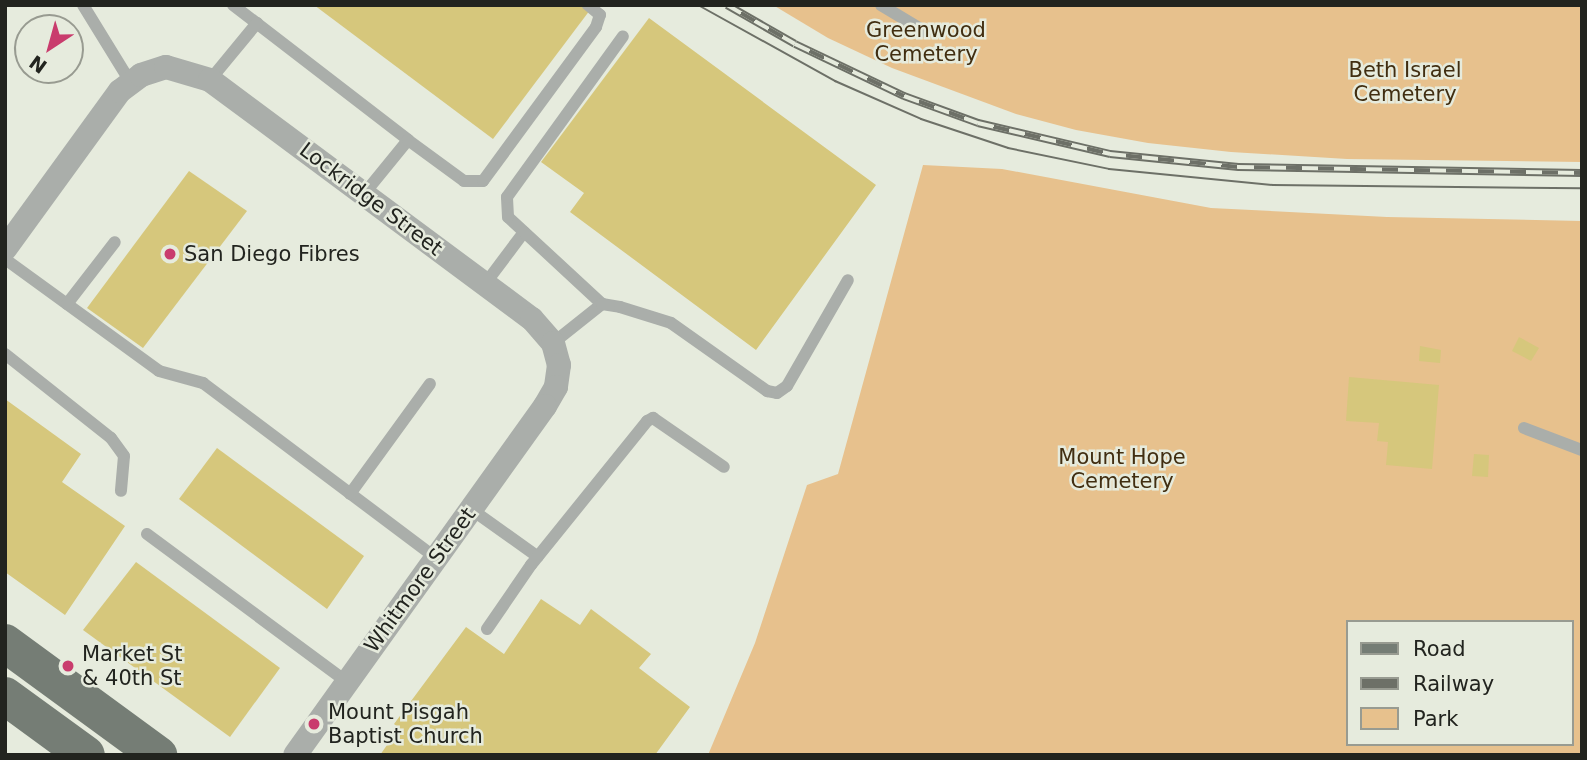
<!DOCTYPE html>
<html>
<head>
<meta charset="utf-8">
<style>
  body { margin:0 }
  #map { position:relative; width:1587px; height:760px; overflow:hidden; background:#e6ebdd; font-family:"DejaVu Sans",sans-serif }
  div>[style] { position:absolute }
  .green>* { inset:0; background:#e7c18d }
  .building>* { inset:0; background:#d6c77c }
  .service>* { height:12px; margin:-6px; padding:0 6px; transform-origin:6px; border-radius:6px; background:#aaaeaa }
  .minor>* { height:24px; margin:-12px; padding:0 12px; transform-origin:12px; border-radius:12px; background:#aaaeaa }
  .primary>* { height:38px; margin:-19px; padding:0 19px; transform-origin:19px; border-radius:19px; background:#757d75 }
  .tram>* { height:2px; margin:-1px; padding:0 1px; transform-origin:1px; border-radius:1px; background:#6d7067 }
  .rail>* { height:8px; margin-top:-4px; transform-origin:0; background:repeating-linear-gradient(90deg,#e6ebdd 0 16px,#6d7067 0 32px); box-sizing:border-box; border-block:2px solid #6d7067 }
  .dots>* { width:19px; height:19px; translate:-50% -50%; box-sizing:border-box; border:4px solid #e6ebdd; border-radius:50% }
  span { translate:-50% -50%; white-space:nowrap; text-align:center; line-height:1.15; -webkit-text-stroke:5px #e6ebdd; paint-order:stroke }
  .park-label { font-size:21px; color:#412e11 }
  .street-label { font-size:21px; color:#22241f }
  .poi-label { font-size:21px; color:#22241f }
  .left { translate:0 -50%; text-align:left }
  .frame { position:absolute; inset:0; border:7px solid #22241f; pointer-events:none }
  .legend { position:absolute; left:1346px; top:620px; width:228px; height:126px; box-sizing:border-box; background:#e6ebdd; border:2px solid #989b91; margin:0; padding:9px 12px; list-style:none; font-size:21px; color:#22241f }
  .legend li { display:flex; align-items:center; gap:14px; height:35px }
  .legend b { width:35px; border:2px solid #989b91 }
  .north { position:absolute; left:14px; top:14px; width:70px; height:70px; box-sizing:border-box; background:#e6ebdd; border:2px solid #989b91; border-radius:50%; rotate:216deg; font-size:19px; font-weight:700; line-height:28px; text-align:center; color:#22241f }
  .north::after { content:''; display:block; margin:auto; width:24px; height:32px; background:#c93c6d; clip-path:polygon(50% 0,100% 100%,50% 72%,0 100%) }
</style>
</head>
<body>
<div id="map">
  <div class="green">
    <div style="clip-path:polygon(773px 5px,1582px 5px,1582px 162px,1347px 159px,1231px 152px,1148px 143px,1076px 130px,1016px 114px,892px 68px,828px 38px)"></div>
    <div style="clip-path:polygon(evenodd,923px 165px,1002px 169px,1211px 208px,1387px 217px,1582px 221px,1582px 755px,708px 755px,755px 643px,807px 485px,838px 474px,923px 165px,1347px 622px,1571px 622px,1571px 744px,1347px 744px,1347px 622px)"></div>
  </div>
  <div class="building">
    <div style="clip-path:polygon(314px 5px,583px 5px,590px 10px,493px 139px)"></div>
    <div style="clip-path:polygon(649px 18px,876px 185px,756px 350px,570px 212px,584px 193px,541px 162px)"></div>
    <div style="clip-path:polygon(189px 171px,247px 211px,143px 348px,87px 308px)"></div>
    <div style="clip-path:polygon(1519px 337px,1539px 348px,1531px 361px,1512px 351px)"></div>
    <div style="clip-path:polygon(1420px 346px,1441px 350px,1440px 363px,1419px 361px)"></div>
    <div style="clip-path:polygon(1349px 377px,1439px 385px,1432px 469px,1386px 465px,1388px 442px,1377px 441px,1379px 423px,1346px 421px)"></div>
    <div style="clip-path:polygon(5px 399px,81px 454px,62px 482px,125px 526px,65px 615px,5px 572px)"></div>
    <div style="clip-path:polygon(217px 448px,364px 556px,327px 609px,179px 499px)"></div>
    <div style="clip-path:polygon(1474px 454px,1489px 455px,1488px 477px,1472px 476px)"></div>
    <div style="clip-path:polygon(136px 562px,280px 668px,230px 737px,83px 630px)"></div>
    <div style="clip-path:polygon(541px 599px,580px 625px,591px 609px,651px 654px,639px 668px,690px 707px,655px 755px,380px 755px,399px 728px,394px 724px,466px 627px,504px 654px)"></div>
  </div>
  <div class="service">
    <div style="left:83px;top:5px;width:92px;rotate:58.4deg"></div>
    <div style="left:233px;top:5px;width:221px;rotate:37.6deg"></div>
    <div style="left:408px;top:140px;width:70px;rotate:129.2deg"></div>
    <div style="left:881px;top:5px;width:52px;rotate:31deg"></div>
    <div style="left:210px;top:80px;width:74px;rotate:-50.5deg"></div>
    <div style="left:408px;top:140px;width:69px;rotate:36.2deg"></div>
    <div style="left:464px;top:181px;width:19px"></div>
    <div style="left:483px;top:181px;width:191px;rotate:-53.7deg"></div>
    <div style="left:596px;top:27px;width:13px;rotate:-72deg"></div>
    <div style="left:600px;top:15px;width:16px;rotate:-140deg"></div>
    <div style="left:5px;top:259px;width:190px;rotate:36deg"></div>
    <div style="left:159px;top:371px;width:46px;rotate:15.3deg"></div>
    <div style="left:203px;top:383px;width:291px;rotate:36.9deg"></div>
    <div style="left:485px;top:284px;width:65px;rotate:-53.1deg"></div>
    <div style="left:67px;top:304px;width:78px;rotate:-52.3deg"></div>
    <div style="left:602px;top:304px;width:128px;rotate:-137.2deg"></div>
    <div style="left:508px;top:217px;width:20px;rotate:-93deg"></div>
    <div style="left:507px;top:197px;width:198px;rotate:-54.2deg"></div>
    <div style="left:553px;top:343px;width:63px;rotate:-38.5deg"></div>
    <div style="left:602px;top:304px;width:18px;rotate:9deg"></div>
    <div style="left:620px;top:307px;width:53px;rotate:17.4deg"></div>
    <div style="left:671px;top:323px;width:118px;rotate:35.3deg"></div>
    <div style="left:767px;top:391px;width:10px;rotate:11deg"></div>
    <div style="left:777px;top:393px;width:12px;rotate:-35deg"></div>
    <div style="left:787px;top:386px;width:122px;rotate:-60.1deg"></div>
    <div style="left:5px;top:354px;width:135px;rotate:38.4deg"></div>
    <div style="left:111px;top:438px;width:22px;rotate:54deg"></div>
    <div style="left:124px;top:456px;width:35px;rotate:95deg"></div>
    <div style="left:1524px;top:428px;width:62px;rotate:20.8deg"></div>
    <div style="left:350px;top:494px;width:136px;rotate:-54deg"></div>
    <div style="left:471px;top:509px;width:82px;rotate:35.6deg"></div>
    <div style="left:147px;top:534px;width:249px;rotate:36.5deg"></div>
    <div style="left:487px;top:629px;width:78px;rotate:-55.5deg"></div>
    <div style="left:531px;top:565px;width:185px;rotate:-51.1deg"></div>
    <div style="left:647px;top:421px;width:7px;rotate:-27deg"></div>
    <div style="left:653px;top:418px;width:86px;rotate:34.6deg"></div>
  </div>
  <div class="minor">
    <div style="left:5px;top:249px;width:195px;rotate:-54deg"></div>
    <div style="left:120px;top:91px;width:26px;rotate:-37deg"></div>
    <div style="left:141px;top:75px;width:26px;rotate:-18deg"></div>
    <div style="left:166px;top:67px;width:46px;rotate:16.5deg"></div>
    <div style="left:210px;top:80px;width:401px;rotate:36.6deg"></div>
    <div style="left:532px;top:319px;width:32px;rotate:49deg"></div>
    <div style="left:553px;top:343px;width:23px;rotate:75deg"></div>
    <div style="left:559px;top:365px;width:22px;rotate:98deg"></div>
    <div style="left:556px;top:387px;width:22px;rotate:120deg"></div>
    <div style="left:545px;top:406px;width:429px;rotate:125.6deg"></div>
  </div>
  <div class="primary">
    <div style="left:5px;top:643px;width:190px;rotate:36.2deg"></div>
    <div style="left:5px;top:696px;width:100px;rotate:36.1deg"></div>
  </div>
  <div class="tram">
    <div style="left:698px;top:5px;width:157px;rotate:29deg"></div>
    <div style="left:835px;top:81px;width:94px;rotate:23.8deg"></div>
    <div style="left:921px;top:119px;width:92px;rotate:18.4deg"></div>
    <div style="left:1008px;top:148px;width:103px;rotate:11.7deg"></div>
    <div style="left:1109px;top:169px;width:165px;rotate:5.6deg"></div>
    <div style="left:1273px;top:185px;width:309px;rotate:0.6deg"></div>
  </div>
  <div class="rail">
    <div style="left:727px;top:5px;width:78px;rotate:29.8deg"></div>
    <div style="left:795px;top:44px;width:121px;rotate:25.5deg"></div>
    <div style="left:904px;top:96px;width:79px;rotate:20deg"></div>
    <div style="left:978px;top:123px;width:136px;rotate:13.2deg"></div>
    <div style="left:1110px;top:154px;width:129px;rotate:5.8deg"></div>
    <div style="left:1238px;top:167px;width:344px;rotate:1deg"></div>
  </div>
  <div class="dots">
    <div style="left:170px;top:254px;background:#c93c6d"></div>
    <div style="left:68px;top:666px;background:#c93c6d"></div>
    <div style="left:314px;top:724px;background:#c93c6d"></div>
  </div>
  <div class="park-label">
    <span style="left:926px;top:42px">Greenwood<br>Cemetery</span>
    <span style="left:1405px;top:82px">Beth Israel<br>Cemetery</span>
    <span style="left:1122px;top:469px">Mount Hope<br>Cemetery</span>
  </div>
  <div class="street-label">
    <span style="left:371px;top:199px;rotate:37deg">Lockridge Street</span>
    <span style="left:420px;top:580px;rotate:-54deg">Whitmore Street</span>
  </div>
  <div class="poi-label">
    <span class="left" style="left:184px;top:254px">San Diego Fibres</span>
    <span class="left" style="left:82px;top:666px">Market St<br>&amp; 40th St</span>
    <span class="left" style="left:328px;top:724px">Mount Pisgah<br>Baptist Church</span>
  </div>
  <div class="frame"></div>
  <ul class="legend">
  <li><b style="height:9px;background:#757d75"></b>Road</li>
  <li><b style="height:9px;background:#6d7067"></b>Railway</li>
  <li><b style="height:19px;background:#e7c18d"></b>Park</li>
  </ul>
  <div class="north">N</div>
</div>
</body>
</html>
